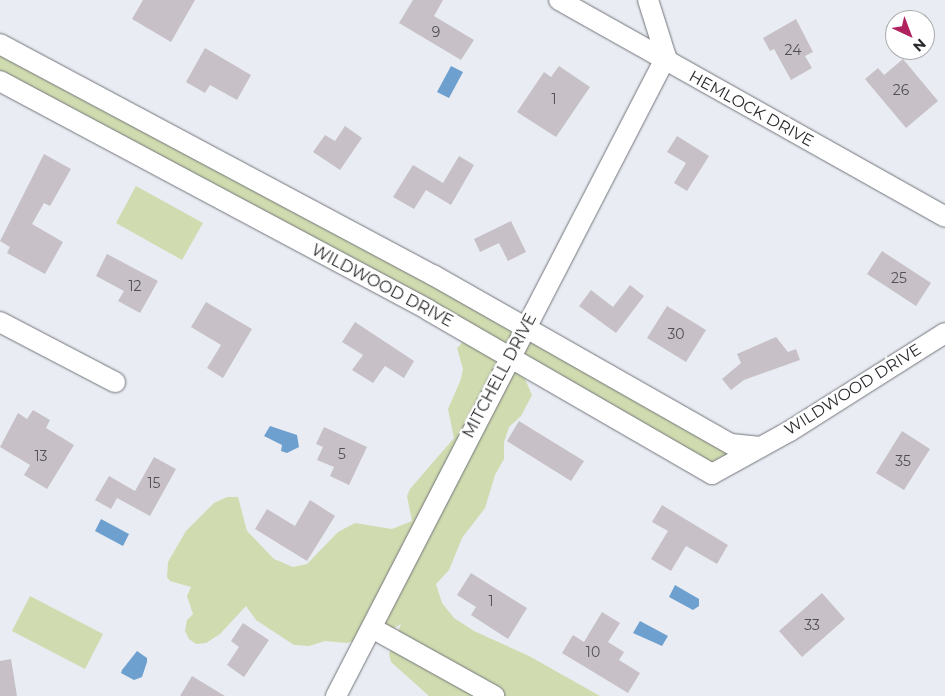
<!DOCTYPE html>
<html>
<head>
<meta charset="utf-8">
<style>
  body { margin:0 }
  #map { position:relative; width:945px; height:696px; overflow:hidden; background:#e9ecf3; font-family:Montserrat,sans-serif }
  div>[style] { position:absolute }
  .green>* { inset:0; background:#d0dbaf }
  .water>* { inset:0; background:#6da0ce }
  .building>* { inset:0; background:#c7c1c7 }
  .roads { filter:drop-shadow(0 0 1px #73757c) drop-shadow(0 0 1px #73757c) }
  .minor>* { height:20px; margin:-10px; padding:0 10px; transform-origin:10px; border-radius:10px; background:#fff }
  span { translate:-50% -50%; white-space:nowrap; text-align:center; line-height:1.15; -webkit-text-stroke:5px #fff; paint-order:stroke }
  .number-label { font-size:14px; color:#505054 }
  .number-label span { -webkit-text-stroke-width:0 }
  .street-label { font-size:16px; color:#292a2d }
  .north { position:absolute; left:885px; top:10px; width:50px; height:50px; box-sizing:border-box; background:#fff; border:1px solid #a9aaab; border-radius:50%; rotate:137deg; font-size:14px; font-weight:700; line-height:20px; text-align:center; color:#292a2d }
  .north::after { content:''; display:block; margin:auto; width:18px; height:22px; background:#af225e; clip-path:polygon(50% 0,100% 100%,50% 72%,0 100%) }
</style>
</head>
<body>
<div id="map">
  <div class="green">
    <div style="clip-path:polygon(0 44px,731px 444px,760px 447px,712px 473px,0 81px)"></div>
    <div style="clip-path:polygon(136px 186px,203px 223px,182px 260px,116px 223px)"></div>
    <div style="clip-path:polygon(467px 338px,512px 366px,525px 379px,532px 395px,521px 416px,509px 427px,504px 442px,504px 459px,495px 475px,485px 508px,462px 538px,449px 570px,436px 584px,442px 603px,454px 618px,474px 631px,529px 656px,600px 696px,429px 696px,391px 662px,389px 654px,401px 624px,389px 631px,347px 643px,325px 641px,309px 646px,294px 645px,256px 620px,246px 606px,220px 634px,206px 643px,196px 644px,189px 639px,185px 631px,187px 620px,193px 614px,187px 596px,191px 587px,170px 581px,167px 577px,168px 562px,186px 531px,214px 503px,227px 497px,238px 497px,247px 531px,274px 559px,293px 567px,307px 564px,338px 532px,355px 523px,392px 529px,412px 521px,407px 496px,410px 489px,454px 438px,448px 409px,461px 379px,463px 369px,457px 348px)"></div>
    <div style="clip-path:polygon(30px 596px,103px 634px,85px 669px,12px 631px)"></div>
  </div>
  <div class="water">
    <div style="clip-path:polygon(451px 66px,463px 72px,449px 98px,437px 92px)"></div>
    <div style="clip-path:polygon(270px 426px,297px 435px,299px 447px,287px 453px,281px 451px,282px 445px,264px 436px)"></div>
    <div style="clip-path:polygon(101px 519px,129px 534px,123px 546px,95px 531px)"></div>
    <div style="clip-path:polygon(675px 585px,699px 599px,699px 606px,693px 610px,669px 597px)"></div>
    <div style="clip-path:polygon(640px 621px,668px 636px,662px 646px,633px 633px)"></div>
    <div style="clip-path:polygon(137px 651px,147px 658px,147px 662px,142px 677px,134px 680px,121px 673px,122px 670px)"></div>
  </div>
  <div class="building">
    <div style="clip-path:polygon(143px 0,195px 0,171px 42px,132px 19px)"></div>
    <div style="clip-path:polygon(413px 0,443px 0,434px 16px,474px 40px,461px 60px,399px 23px)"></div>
    <div style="clip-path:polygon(796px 19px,813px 52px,805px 56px,812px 68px,791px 80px,774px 49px,770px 51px,763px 38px)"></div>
    <div style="clip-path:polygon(205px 48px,251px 75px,237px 100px,210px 85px,205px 93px,186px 82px)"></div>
    <div style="clip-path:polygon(903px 59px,938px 101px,906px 128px,865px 79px,878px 68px,884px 75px)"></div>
    <div style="clip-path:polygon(559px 66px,590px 87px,556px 137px,517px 112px,544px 72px,551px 77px)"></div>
    <div style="clip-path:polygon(345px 126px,362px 138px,340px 170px,313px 152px,325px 135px,335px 141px)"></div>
    <div style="clip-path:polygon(677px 136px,709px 156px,687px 191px,674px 183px,686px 163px,667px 152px)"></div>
    <div style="clip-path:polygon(44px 154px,71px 169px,50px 206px,44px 203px,32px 224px,63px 242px,45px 274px,7px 253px,10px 247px,0 241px)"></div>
    <div style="clip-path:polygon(459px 156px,474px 165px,451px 205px,426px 190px,414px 209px,393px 197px,413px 165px,443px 183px)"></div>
    <div style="clip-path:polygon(511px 221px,526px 252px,508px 261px,499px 243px,480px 252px,474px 239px)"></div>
    <div style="clip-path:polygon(882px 251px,931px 283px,916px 306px,867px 274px)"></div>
    <div style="clip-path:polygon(107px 254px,158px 281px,140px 313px,118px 301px,124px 291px,96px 276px)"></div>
    <div style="clip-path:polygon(630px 285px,644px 296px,616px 333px,579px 306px,591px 290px,613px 307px)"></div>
    <div style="clip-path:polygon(206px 302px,252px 329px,223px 378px,207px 368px,221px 345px,191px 327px)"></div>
    <div style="clip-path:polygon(667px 306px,706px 330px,686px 362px,647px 338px)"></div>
    <div style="clip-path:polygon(355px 322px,414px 361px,404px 378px,385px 366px,373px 383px,352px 370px,363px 355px,342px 342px)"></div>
    <div style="clip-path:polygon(776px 337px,788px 352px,796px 349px,800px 360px,744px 380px,731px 390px,722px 379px,741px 363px,737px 354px)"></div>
    <div style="clip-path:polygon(33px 410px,50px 420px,46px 428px,74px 445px,47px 489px,24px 475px,30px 465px,0 447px,18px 413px,27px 419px)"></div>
    <div style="clip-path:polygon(519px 421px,584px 461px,571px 481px,507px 441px)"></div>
    <div style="clip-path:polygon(324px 427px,367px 447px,349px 485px,330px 476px,334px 467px,317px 460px,323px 447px,316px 444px)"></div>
    <div style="clip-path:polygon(902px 431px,930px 449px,904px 490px,876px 473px)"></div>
    <div style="clip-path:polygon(154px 457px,176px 469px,150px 516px,117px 498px,111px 509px,95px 500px,109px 476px,135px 491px)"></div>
    <div style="clip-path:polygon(310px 500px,335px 516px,307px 561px,255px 529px,267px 509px,295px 526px)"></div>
    <div style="clip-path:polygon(662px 505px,728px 545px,717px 564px,686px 546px,671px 571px,651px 559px,668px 531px,652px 522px)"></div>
    <div style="clip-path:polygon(471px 573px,527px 608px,508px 639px,471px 615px,476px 607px,457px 595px)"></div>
    <div style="clip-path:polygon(822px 593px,845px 619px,802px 657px,779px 631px)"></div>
    <div style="clip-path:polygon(602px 612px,620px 623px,608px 642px,624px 652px,619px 660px,640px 673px,628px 693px,562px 653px,573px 635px,584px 642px)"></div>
    <div style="clip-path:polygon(243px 623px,269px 640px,244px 677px,227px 665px,239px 647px,231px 641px)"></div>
    <div style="clip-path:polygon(11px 659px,17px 696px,0 696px,0 661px)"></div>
    <div style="clip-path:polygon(192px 676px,225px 696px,180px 696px)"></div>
  </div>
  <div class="roads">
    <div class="minor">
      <div style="left:559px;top:0;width:443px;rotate:29.3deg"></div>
      <div style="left:0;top:44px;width:491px;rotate:28.1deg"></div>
      <div style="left:433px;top:275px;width:343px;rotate:29.6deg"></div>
      <div style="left:731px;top:444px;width:29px;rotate:6deg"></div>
      <div style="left:0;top:81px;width:485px;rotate:28.1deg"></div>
      <div style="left:428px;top:310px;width:328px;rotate:30deg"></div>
      <div style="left:712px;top:474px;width:89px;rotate:-28.9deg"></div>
      <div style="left:790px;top:431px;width:183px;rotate:-32.3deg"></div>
      <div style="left:0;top:322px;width:130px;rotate:27.6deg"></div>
      <div style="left:372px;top:628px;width:140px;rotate:29.1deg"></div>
      <div style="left:336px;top:696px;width:719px;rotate:-62.69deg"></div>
      <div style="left:666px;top:57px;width:60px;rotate:-107.5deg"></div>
    </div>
  </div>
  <div class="number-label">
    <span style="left:436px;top:32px">9</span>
    <span style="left:793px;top:50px">24</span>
    <span style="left:901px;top:90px">26</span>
    <span style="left:554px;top:99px">1</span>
    <span style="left:899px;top:278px">25</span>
    <span style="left:135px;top:286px">12</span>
    <span style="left:676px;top:334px">30</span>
    <span style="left:342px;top:454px">5</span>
    <span style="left:41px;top:456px">13</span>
    <span style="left:903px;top:461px">35</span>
    <span style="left:154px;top:483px">15</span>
    <span style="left:491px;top:601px">1</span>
    <span style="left:812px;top:625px">33</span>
    <span style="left:593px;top:652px">10</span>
  </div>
  <div class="street-label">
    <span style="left:751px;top:109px;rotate:29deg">HEMLOCK DRIVE</span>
    <span style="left:382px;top:286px;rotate:28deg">WILDWOOD DRIVE</span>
    <span style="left:500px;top:376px;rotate:-62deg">MITCHELL DRIVE</span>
    <span style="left:853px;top:390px;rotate:-32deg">WILDWOOD DRIVE</span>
  </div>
  <div class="north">N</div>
</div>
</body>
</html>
